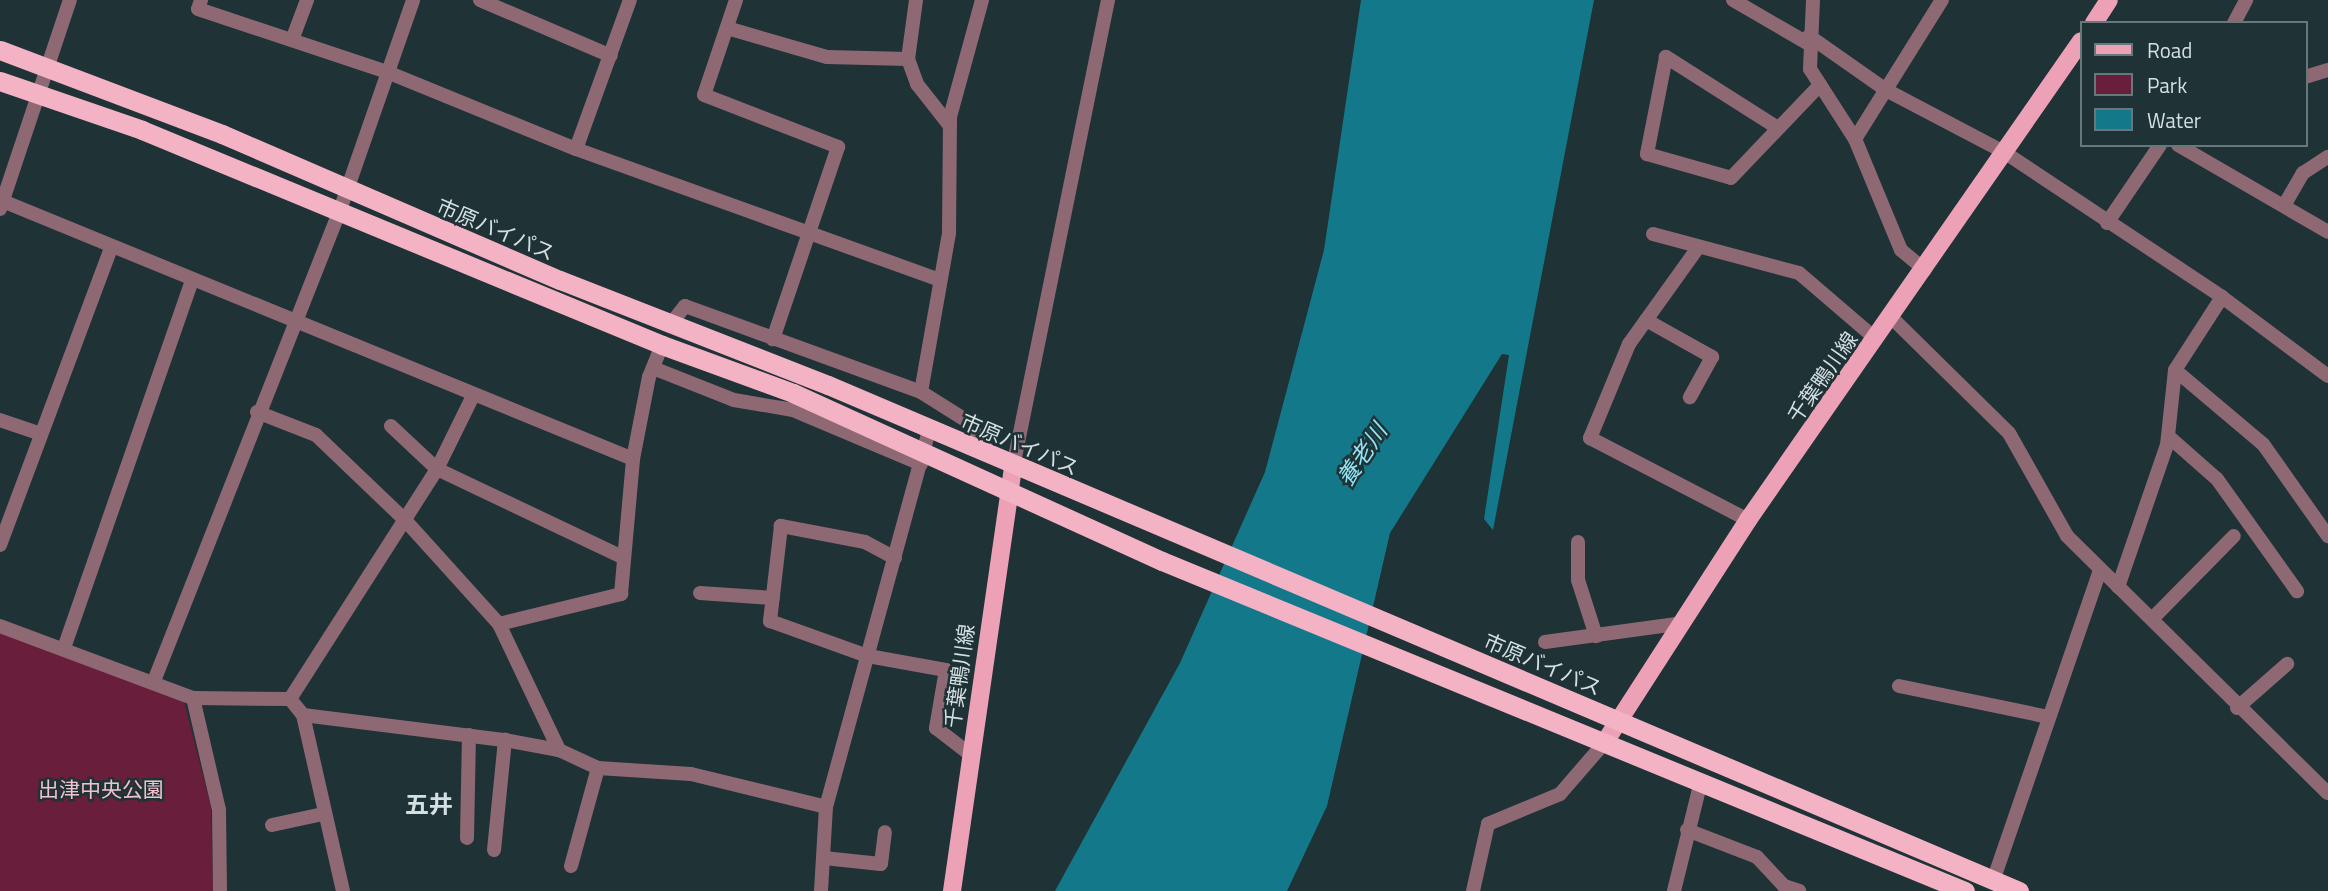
<!DOCTYPE html>
<html>
<head>
<meta charset="utf-8">
<style>
  body { margin:0 }
  #map { position:relative; width:2328px; height:891px; overflow:hidden; background:#1f3236; font-family:"Titillium Web","Noto Sans JP",sans-serif }
  div>[style] { position:absolute }
  .green>* { inset:0; background:#691e3b }
  .water>* { inset:0; background:#13798a }
  .minor>* { height:14px; margin:-7px; padding:0 7px; transform-origin:7px; border-radius:7px; background:#8e6973 }
  .tertiary>* { height:14px; margin:-7px; padding:0 7px; transform-origin:7px; border-radius:7px; background:#8e6973 }
  .primary>* { height:18px; margin:-9px; padding:0 9px; transform-origin:9px; border-radius:9px; background:#eda1b7 }
  .trunk>* { height:19px; margin:-9.5px; padding:0 9.5px; transform-origin:9.5px; border-radius:9.5px; background:#f4b2c5 }
  span { translate:-50% -50%; white-space:nowrap; text-align:center; line-height:1.15; -webkit-text-stroke:5px #1f3236; paint-order:stroke }
  .street-label { font-size:21px; color:#d3dfe1 }
  .park-label { font-size:21px; color:#f0c1ce }
  .water-label { font-size:23px; color:#92e5f7; font-style:italic }
  .quarter-label { font-size:24px; color:#d3dfe1; font-weight:700 }
  .legend { position:absolute; left:2080px; top:21px; width:228px; height:126px; box-sizing:border-box; background:#1f3236; border:2px solid #67777a; margin:0; padding:9px 12px; list-style:none; font-size:21px; color:#d3dfe1 }
  .legend li { display:flex; align-items:center; gap:14px; height:35px }
  .legend b { width:35px; border:2px solid #67777a }
</style>
</head>
<body>
<div id="map">
  <div class="green">
    <div style="clip-path:polygon(0 632px,184px 701px,211px 807px,213px 891px,0 891px)"></div>
  </div>
  <div class="water">
    <div style="clip-path:polygon(1361px 0,1594px 0,1493px 530px,1484px 519px,1509px 355px,1502px 354px,1390px 533px,1327px 806px,1287px 891px,1055px 891px,1180px 663px,1265px 472px,1324px 250px)"></div>
  </div>
  <div class="minor">
    <div style="left:201px;top:0;width:9px;rotate:108deg"></div>
    <div style="left:198px;top:9px;width:199px;rotate:18.4deg"></div>
    <div style="left:387px;top:72px;width:204px;rotate:22.2deg"></div>
    <div style="left:576px;top:149px;width:386px;rotate:19.8deg"></div>
    <div style="left:480px;top:0;width:142px;rotate:23.1deg"></div>
    <div style="left:736px;top:0;width:100px;rotate:108.6deg"></div>
    <div style="left:704px;top:95px;width:144px;rotate:21.2deg"></div>
    <div style="left:838px;top:147px;width:203px;rotate:108.7deg"></div>
    <div style="left:916px;top:0;width:60px;rotate:97.7deg"></div>
    <div style="left:908px;top:59px;width:27px;rotate:70deg"></div>
    <div style="left:917px;top:84px;width:53px;rotate:51.8deg"></div>
    <div style="left:1733px;top:0;width:88px;rotate:30.1deg"></div>
    <div style="left:1813px;top:0;width:69px;rotate:92.5deg"></div>
    <div style="left:1810px;top:69px;width:83px;rotate:57.3deg"></div>
    <div style="left:1855px;top:139px;width:120px;rotate:67.5deg"></div>
    <div style="left:1901px;top:250px;width:31px;rotate:40deg"></div>
    <div style="left:2234px;top:23px;width:26px;rotate:-62deg"></div>
    <div style="left:727px;top:28px;width:104px;rotate:16.2deg"></div>
    <div style="left:827px;top:57px;width:81px;rotate:1.4deg"></div>
    <div style="left:1809px;top:36px;width:94px;rotate:35deg"></div>
    <div style="left:1886px;top:90px;width:133px;rotate:27.7deg"></div>
    <div style="left:2004px;top:152px;width:262px;rotate:33.6deg"></div>
    <div style="left:2222px;top:297px;width:132px;rotate:36.7deg"></div>
    <div style="left:292px;top:40px;width:43px;rotate:-69.4deg"></div>
    <div style="left:2305px;top:77px;width:24px;rotate:-17deg"></div>
    <div style="left:1778px;top:128px;width:133px;rotate:-147.6deg"></div>
    <div style="left:1666px;top:57px;width:99px;rotate:101.1deg"></div>
    <div style="left:1647px;top:154px;width:87px;rotate:15.9deg"></div>
    <div style="left:1731px;top:178px;width:129px;rotate:-46.3deg"></div>
    <div style="left:1855px;top:139px;width:164px;rotate:-58deg"></div>
    <div style="left:2178px;top:145px;width:173px;rotate:30.1deg"></div>
    <div style="left:576px;top:149px;width:158px;rotate:-70.1deg"></div>
    <div style="left:0;top:200px;width:684px;rotate:22.25deg"></div>
    <div style="left:2285px;top:204px;width:36px;rotate:-60deg"></div>
    <div style="left:2303px;top:173px;width:30px;rotate:-33deg"></div>
    <div style="left:2107px;top:223px;width:94px;rotate:-55.8deg"></div>
    <div style="left:1653px;top:234px;width:151px;rotate:15deg"></div>
    <div style="left:1799px;top:273px;width:101px;rotate:40.6deg"></div>
    <div style="left:1697px;top:249px;width:117px;rotate:125.6deg"></div>
    <div style="left:1629px;top:344px;width:102px;rotate:112.5deg"></div>
    <div style="left:1590px;top:438px;width:178px;rotate:27.4deg"></div>
    <div style="left:1891px;top:317px;width:165px;rotate:44.5deg"></div>
    <div style="left:2009px;top:433px;width:118px;rotate:60.6deg"></div>
    <div style="left:2067px;top:536px;width:366px;rotate:44.6deg"></div>
    <div style="left:1646px;top:320px;width:76px;rotate:29.3deg"></div>
    <div style="left:1712px;top:357px;width:46px;rotate:118.8deg"></div>
    <div style="left:670px;top:325px;width:24px;rotate:-52deg"></div>
    <div style="left:685px;top:306px;width:251px;rotate:20deg"></div>
    <div style="left:921px;top:392px;width:54px;rotate:32.2deg"></div>
    <div style="left:967px;top:421px;width:39px;rotate:55deg"></div>
    <div style="left:653px;top:368px;width:87px;rotate:21.6deg"></div>
    <div style="left:734px;top:400px;width:60px;rotate:9.6deg"></div>
    <div style="left:793px;top:410px;width:139px;rotate:22.9deg"></div>
    <div style="left:2175px;top:370px;width:115px;rotate:40.1deg"></div>
    <div style="left:2263px;top:444px;width:113px;rotate:54.8deg"></div>
    <div style="left:921px;top:392px;width:161px;rotate:-80deg"></div>
    <div style="left:949px;top:233px;width:116px;rotate:-89.5deg"></div>
    <div style="left:950px;top:117px;width:121px;rotate:-74.7deg"></div>
    <div style="left:257px;top:412px;width:63px;rotate:21.3deg"></div>
    <div style="left:316px;top:435px;width:123px;rotate:43.7deg"></div>
    <div style="left:405px;top:520px;width:140px;rotate:47.9deg"></div>
    <div style="left:499px;top:624px;width:140px;rotate:64.5deg"></div>
    <div style="left:0;top:420px;width:40px;rotate:18.9deg"></div>
    <div style="left:391px;top:426px;width:63px;rotate:43.1deg"></div>
    <div style="left:437px;top:469px;width:203px;rotate:25.4deg"></div>
    <div style="left:2168px;top:436px;width:65px;rotate:41.3deg"></div>
    <div style="left:2217px;top:479px;width:138px;rotate:54.5deg"></div>
    <div style="left:1578px;top:542px;width:38px;rotate:90deg"></div>
    <div style="left:1578px;top:580px;width:59px;rotate:72.2deg"></div>
    <div style="left:0;top:545px;width:319px;rotate:-69.5deg"></div>
    <div style="left:895px;top:558px;width:34px;rotate:-152deg"></div>
    <div style="left:865px;top:542px;width:86px;rotate:-169.2deg"></div>
    <div style="left:781px;top:526px;width:96px;rotate:96.6deg"></div>
    <div style="left:770px;top:621px;width:104px;rotate:19.7deg"></div>
    <div style="left:868px;top:656px;width:79px;rotate:10.2deg"></div>
    <div style="left:946px;top:670px;width:59px;rotate:99.8deg"></div>
    <div style="left:936px;top:728px;width:44px;rotate:37.6deg"></div>
    <div style="left:2118px;top:587px;width:150px;rotate:-71deg"></div>
    <div style="left:2167px;top:445px;width:75px;rotate:-83.9deg"></div>
    <div style="left:2175px;top:370px;width:87px;rotate:-57.2deg"></div>
    <div style="left:700px;top:593px;width:73px;rotate:3.9deg"></div>
    <div style="left:2153px;top:618px;width:115px;rotate:-45.4deg"></div>
    <div style="left:499px;top:624px;width:126px;rotate:-13.8deg"></div>
    <div style="left:621px;top:594px;width:136px;rotate:-84.9deg"></div>
    <div style="left:633px;top:459px;width:84px;rotate:-79deg"></div>
    <div style="left:649px;top:377px;width:35px;rotate:-68deg"></div>
    <div style="left:0;top:626px;width:206px;rotate:20.5deg"></div>
    <div style="left:193px;top:698px;width:97px;rotate:0.6deg"></div>
    <div style="left:1545px;top:642px;width:140px;rotate:-7.8deg"></div>
    <div style="left:64px;top:648px;width:386px;rotate:-70.8deg"></div>
    <div style="left:154px;top:681px;width:506px;rotate:-68.45deg"></div>
    <div style="left:340px;top:210px;width:222px;rotate:-70.8deg"></div>
    <div style="left:1899px;top:686px;width:153px;rotate:11.7deg"></div>
    <div style="left:193px;top:698px;width:115px;rotate:76.9deg"></div>
    <div style="left:219px;top:810px;width:81px;rotate:89.3deg"></div>
    <div style="left:2237px;top:708px;width:67px;rotate:-41.3deg"></div>
    <div style="left:303px;top:715px;width:204px;rotate:7.1deg"></div>
    <div style="left:505px;top:740px;width:55px;rotate:10.5deg"></div>
    <div style="left:559px;top:750px;width:43px;rotate:24.8deg"></div>
    <div style="left:598px;top:768px;width:93px;rotate:3.7deg"></div>
    <div style="left:691px;top:774px;width:139px;rotate:13.7deg"></div>
    <div style="left:272px;top:825px;width:52px;rotate:-12.2deg"></div>
    <div style="left:1687px;top:830px;width:75px;rotate:21.1deg"></div>
    <div style="left:1757px;top:857px;width:40px;rotate:47deg"></div>
    <div style="left:1784px;top:886px;width:16px;rotate:18deg"></div>
    <div style="left:467px;top:838px;width:103px;rotate:-88.9deg"></div>
    <div style="left:494px;top:850px;width:111px;rotate:-84.3deg"></div>
    <div style="left:824px;top:858px;width:57px;rotate:6deg"></div>
    <div style="left:881px;top:864px;width:32px;rotate:-83deg"></div>
    <div style="left:571px;top:866px;width:102px;rotate:-74.6deg"></div>
    <div style="left:1993px;top:881px;width:328px;rotate:-71deg"></div>
    <div style="left:343px;top:891px;width:180px;rotate:-102.8deg"></div>
    <div style="left:303px;top:715px;width:21px;rotate:-129deg"></div>
    <div style="left:290px;top:699px;width:273px;rotate:-57.4deg"></div>
    <div style="left:437px;top:469px;width:79px;rotate:-63.8deg"></div>
    <div style="left:821px;top:891px;width:84px;rotate:-86.6deg"></div>
    <div style="left:826px;top:807px;width:391px;rotate:-74.7deg"></div>
    <div style="left:1473px;top:891px;width:69px;rotate:-77.4deg"></div>
    <div style="left:1488px;top:824px;width:78px;rotate:-22.6deg"></div>
    <div style="left:1560px;top:794px;width:69px;rotate:-49.1deg"></div>
    <div style="left:1674px;top:891px;width:113px;rotate:-76.2deg"></div>
  </div>
  <div class="tertiary">
    <div style="left:0;top:209px;width:220px;rotate:-71.5deg"></div>
    <div style="left:1013px;top:467px;width:477px;rotate:-78.5deg"></div>
  </div>
  <div class="primary">
    <div style="left:2094px;top:23px;width:27px;rotate:-57deg"></div>
    <div style="left:1605px;top:742px;width:264px;rotate:-57.2deg"></div>
    <div style="left:1748px;top:520px;width:583px;rotate:-55.19deg"></div>
    <div style="left:952px;top:891px;width:428px;rotate:-81.8deg"></div>
  </div>
  <div class="trunk">
    <div style="left:0;top:50px;width:237px;rotate:20.7deg"></div>
    <div style="left:222px;top:134px;width:368px;rotate:23.4deg"></div>
    <div style="left:560px;top:280px;width:288px;rotate:21.4deg"></div>
    <div style="left:828px;top:385px;width:1294px;rotate:23.02deg"></div>
    <div style="left:0;top:81px;width:150px;rotate:19deg"></div>
    <div style="left:142px;top:130px;width:563px;rotate:22.46deg"></div>
    <div style="left:662px;top:345px;width:140px;rotate:20.1deg"></div>
    <div style="left:793px;top:393px;width:405px;rotate:24.5deg"></div>
    <div style="left:1162px;top:561px;width:868px;rotate:22.34deg"></div>
  </div>
  <div class="street-label">
    <span style="left:496px;top:229px;rotate:23deg">市原バイパス</span>
    <span style="left:1822px;top:377px;rotate:-55deg">千葉鴨川線</span>
    <span style="left:1020px;top:444px;rotate:23deg">市原バイパス</span>
    <span style="left:1543px;top:664px;rotate:23deg">市原バイパス</span>
    <span style="left:959px;top:676px;rotate:-82deg">千葉鴨川線</span>
  </div>
  <div class="park-label">
    <span style="left:101px;top:789px">出津中央公園</span>
  </div>
  <div class="water-label">
    <span style="left:1362px;top:455px;rotate:-56deg">養老川</span>
  </div>
  <div class="quarter-label">
    <span style="left:429px;top:805px">五井</span>
  </div>
  <ul class="legend">
  <li><b style="height:9px;background:#eda1b7"></b>Road</li>
  <li><b style="height:19px;background:#691e3b"></b>Park</li>
  <li><b style="height:19px;background:#13798a"></b>Water</li>
  </ul>
</div>
</body>
</html>
